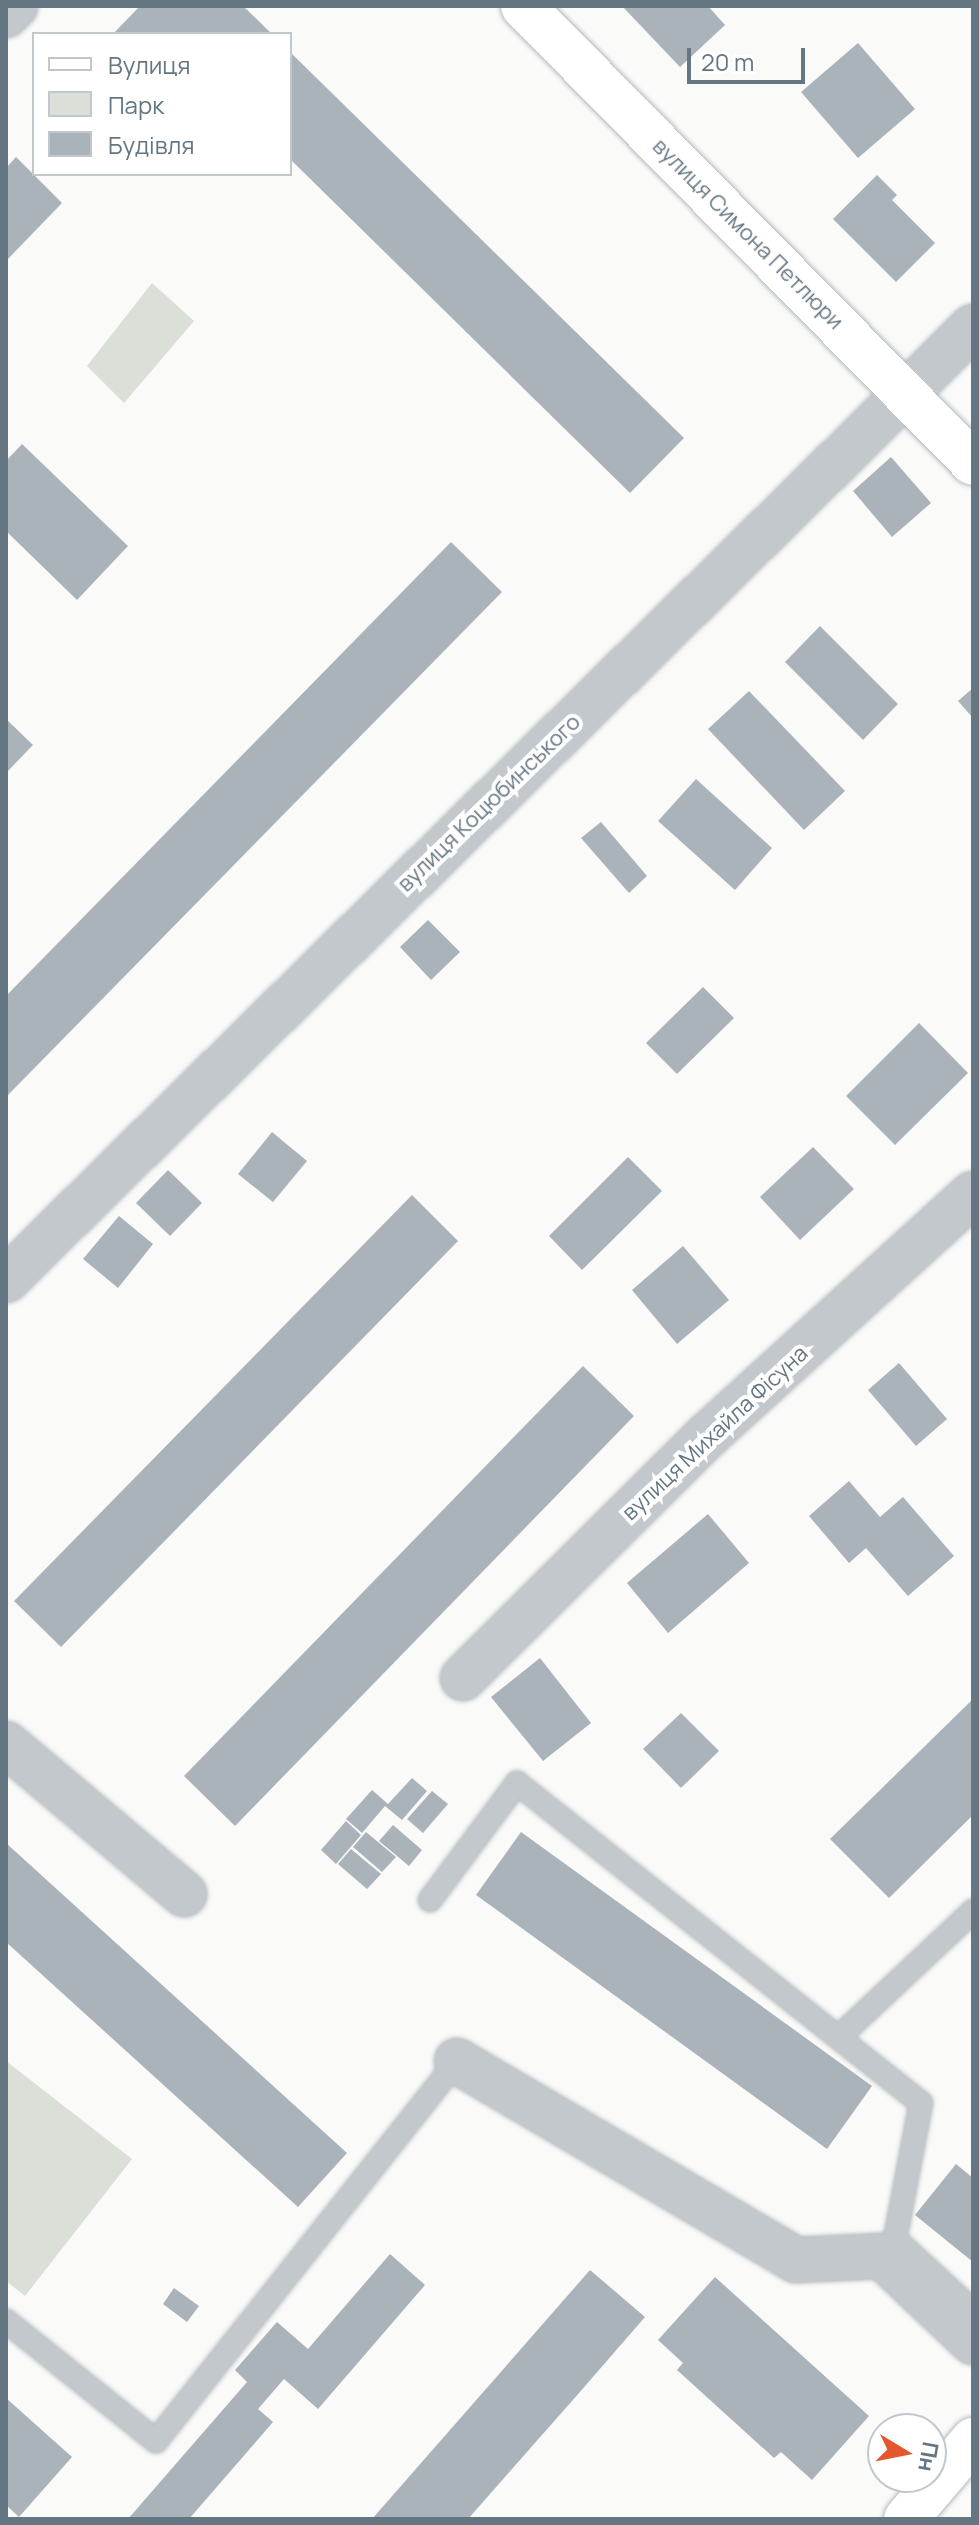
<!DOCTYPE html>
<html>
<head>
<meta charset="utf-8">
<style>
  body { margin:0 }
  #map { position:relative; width:979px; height:2525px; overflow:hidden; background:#fafaf8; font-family:Manrope,sans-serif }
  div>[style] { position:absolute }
  .green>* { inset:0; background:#dadfd7 }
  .building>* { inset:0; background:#aab3b9 }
  .roads { filter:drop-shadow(0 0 2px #b3babf) drop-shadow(0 0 2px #b3babf) }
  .lane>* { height:22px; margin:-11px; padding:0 11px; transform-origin:11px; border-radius:11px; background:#c3c8cc }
  .street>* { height:44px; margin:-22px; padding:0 22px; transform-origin:22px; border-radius:22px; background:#c3c8cc }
  .secondary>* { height:44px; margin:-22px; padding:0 22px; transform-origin:22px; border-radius:22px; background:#fff }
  span { translate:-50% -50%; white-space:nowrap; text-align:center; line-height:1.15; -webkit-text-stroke:8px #fff; paint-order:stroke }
  .street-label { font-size:22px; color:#657683 }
  .frame { position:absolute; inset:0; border:8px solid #657683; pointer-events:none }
  .legend { position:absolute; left:32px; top:32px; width:260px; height:144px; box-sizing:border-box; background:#fff; border:2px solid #c1c8cd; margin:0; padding:10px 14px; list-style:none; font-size:24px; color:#657683 }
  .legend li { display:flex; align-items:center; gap:16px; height:40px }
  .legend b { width:40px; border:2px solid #c1c8cd }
  .north { position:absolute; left:867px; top:2413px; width:80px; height:80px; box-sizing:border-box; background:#fff; border:2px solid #c1c8cd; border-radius:50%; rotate:100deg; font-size:22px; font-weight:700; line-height:32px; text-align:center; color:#657683 }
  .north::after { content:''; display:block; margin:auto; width:28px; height:36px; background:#e4572e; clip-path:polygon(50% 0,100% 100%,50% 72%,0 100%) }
  .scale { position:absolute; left:687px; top:48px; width:118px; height:36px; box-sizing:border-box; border:4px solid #657683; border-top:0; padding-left:10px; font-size:24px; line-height:28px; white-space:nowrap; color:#657683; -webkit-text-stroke:6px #fff; paint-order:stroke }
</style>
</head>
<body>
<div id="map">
  <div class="green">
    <div style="clip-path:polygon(152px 283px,194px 321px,124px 403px,87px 366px)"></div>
    <div style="clip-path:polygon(6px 2061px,132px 2159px,25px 2296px,6px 2281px)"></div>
  </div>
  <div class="building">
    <div style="clip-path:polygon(140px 6px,243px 6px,272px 34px,113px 34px)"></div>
    <div style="clip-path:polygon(622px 6px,708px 6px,725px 25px,680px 67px)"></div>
    <div style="clip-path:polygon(858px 43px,915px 109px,858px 158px,801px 92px)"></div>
    <div style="clip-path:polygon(290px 52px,684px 438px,630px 493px,290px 159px)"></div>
    <div style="clip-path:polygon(16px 157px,62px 203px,6px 261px,6px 168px)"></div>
    <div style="clip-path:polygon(877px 175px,897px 195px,892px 200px,935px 243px,896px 282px,833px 219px)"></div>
    <div style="clip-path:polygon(22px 444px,128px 546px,77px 600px,6px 531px,6px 461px)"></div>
    <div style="clip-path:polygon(891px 457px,931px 503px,892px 537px,853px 491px)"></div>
    <div style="clip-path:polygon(451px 542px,502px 592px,6px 1097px,6px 996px)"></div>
    <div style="clip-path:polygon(820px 626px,898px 704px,863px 740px,785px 662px)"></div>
    <div style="clip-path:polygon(973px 688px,973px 718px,958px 701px)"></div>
    <div style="clip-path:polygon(749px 691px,845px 791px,804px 830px,708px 729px)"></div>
    <div style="clip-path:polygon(6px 719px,33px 745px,6px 773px)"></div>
    <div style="clip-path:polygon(696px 779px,772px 848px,735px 890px,658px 821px)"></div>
    <div style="clip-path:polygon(601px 822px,647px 876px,629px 893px,581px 838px)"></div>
    <div style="clip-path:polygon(428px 920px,460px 952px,431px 980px,400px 947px)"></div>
    <div style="clip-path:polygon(703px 987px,734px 1018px,677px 1074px,646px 1043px)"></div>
    <div style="clip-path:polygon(919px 1023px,968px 1073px,895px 1145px,846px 1096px)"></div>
    <div style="clip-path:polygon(272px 1132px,307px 1161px,273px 1202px,238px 1174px)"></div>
    <div style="clip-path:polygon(813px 1147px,854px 1189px,800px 1240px,760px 1197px)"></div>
    <div style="clip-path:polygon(628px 1157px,662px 1191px,582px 1270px,549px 1236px)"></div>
    <div style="clip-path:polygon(168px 1170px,202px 1203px,170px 1236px,136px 1203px)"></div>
    <div style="clip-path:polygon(412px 1195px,458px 1241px,61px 1647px,14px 1601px)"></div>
    <div style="clip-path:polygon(119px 1216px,153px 1244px,118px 1288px,83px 1259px)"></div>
    <div style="clip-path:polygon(683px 1246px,729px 1300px,677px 1344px,632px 1290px)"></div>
    <div style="clip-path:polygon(899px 1363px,947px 1419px,916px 1446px,868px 1390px)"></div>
    <div style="clip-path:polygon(583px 1366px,634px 1416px,235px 1826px,184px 1776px)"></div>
    <div style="clip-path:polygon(849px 1481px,880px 1517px,903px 1497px,954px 1556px,908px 1596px,866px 1548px,849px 1563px,809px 1516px)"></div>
    <div style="clip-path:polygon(708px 1514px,749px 1563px,668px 1633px,627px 1583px)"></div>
    <div style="clip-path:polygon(540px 1658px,591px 1723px,543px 1761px,491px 1697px)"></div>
    <div style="clip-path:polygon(973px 1699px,973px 1815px,889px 1898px,830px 1839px)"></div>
    <div style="clip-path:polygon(681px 1713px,719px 1751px,681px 1788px,643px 1749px)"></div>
    <div style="clip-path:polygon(412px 1778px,427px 1791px,402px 1820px,385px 1806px,362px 1833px,346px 1819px,372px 1790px,388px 1804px)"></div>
    <div style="clip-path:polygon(432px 1791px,448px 1804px,423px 1833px,407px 1819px)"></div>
    <div style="clip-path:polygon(346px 1821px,361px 1835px,336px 1864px,321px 1850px)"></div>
    <div style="clip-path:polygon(393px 1825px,422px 1850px,409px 1866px,379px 1841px)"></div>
    <div style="clip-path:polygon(366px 1832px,396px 1857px,382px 1872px,353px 1847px)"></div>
    <div style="clip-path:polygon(521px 1832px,872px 2086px,827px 2149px,476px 1895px)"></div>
    <div style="clip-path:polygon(6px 1843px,347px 2153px,298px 2207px,6px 1942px)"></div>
    <div style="clip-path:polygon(351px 1849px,381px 1874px,367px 1889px,338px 1864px)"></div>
    <div style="clip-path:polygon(956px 2164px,973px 2178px,973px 2262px,915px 2215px)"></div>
    <div style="clip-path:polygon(390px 2254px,425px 2285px,318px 2409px,284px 2379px,258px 2409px,273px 2422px,189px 2519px,128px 2519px,247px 2382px,235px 2370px,277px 2322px,308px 2349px)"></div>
    <div style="clip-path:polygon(590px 2270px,645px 2317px,579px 2393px,468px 2519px,372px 2519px)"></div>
    <div style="clip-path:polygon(715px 2277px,869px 2416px,812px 2480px,781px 2452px,774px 2458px,677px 2370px,683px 2363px,658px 2340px)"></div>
    <div style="clip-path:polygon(174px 2288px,199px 2306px,187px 2322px,163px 2304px)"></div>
    <div style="clip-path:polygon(6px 2398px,72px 2457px,19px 2517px,6px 2505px)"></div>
  </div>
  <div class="roads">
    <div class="lane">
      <div style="left:430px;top:1900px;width:146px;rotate:-53.4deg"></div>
      <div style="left:517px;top:1783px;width:515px;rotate:38.38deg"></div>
      <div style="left:921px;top:2103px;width:138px;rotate:100.8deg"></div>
      <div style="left:895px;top:2239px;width:106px;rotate:42.7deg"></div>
      <div style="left:840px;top:2036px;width:183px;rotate:-43.2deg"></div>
      <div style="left:6px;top:2321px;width:192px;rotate:38.7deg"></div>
      <div style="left:156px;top:2441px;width:485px;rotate:-51.6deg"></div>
    </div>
    <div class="street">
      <div style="left:6px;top:15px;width:13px;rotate:-45deg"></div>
      <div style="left:6px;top:1280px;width:1358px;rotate:-44.58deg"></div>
      <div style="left:463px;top:1678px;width:345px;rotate:-44.8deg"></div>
      <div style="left:708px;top:1435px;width:358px;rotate:-42.3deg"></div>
      <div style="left:6px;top:1744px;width:233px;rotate:40.1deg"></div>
      <div style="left:457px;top:2061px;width:393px;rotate:30.4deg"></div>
      <div style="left:796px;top:2260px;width:86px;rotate:-2.7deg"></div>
      <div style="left:882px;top:2256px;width:125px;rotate:43.4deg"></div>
    </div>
    <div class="secondary">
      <div style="left:523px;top:6px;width:641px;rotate:45.44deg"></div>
      <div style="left:906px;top:2519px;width:104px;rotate:-49.7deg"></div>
    </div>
  </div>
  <div class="street-label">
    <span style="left:748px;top:234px;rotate:45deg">вулиця Симона Петлюри</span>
    <span style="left:489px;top:803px;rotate:-44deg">вулиця Коцюбинського</span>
    <span style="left:715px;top:1433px;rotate:-43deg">вулиця Михайла Фісуна</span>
  </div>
  <div class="frame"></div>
  <ul class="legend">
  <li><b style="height:10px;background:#fff"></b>Вулиця</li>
  <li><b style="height:22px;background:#dadfd7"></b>Парк</li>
  <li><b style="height:22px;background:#aab3b9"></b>Будівля</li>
  </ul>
  <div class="north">Пн</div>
  <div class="scale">20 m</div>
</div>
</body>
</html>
